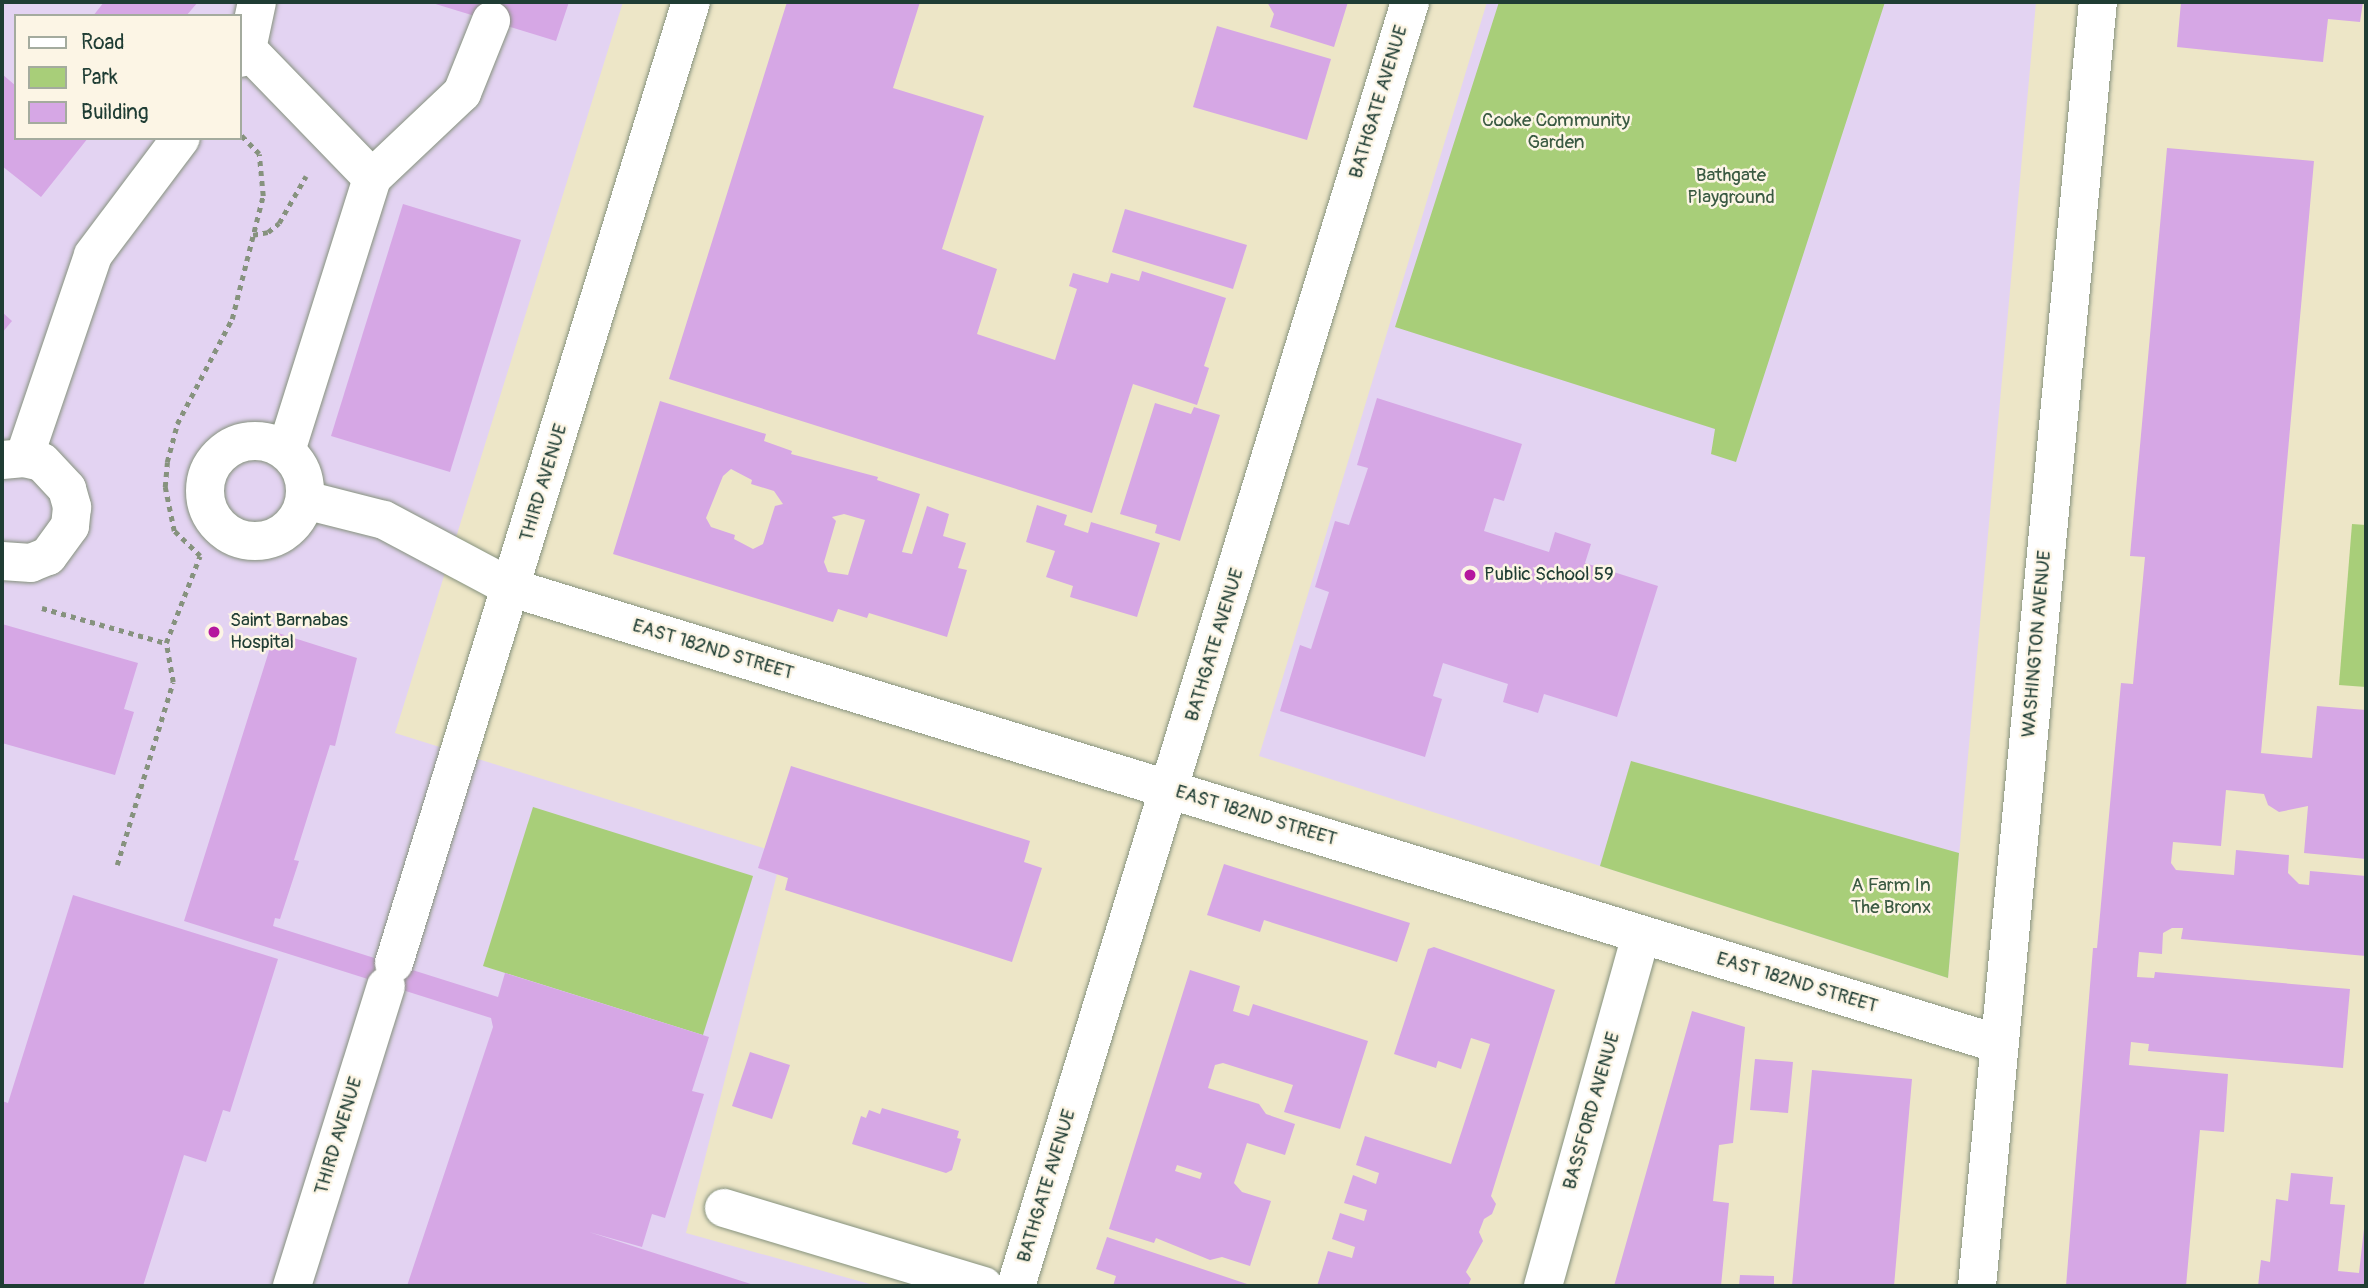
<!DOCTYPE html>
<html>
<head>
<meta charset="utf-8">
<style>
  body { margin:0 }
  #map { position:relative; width:2368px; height:1288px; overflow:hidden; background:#ede6c7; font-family:Pangolin,sans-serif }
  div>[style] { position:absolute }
  .built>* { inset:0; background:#e3d3f2 }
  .green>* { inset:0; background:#a8ce79 }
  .building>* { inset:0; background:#d6a7e5 }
  .path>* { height:4.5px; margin-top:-2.25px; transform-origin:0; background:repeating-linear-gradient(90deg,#86927e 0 5px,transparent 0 10px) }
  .roads { filter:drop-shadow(0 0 2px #86927e) drop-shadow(0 0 2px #86927e) }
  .minor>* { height:38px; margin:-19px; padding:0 19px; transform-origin:19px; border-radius:19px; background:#fff }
  .minor>.ring { margin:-19px; padding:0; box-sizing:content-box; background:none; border:38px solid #fff; border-radius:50% }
  .major>* { height:38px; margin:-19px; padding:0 19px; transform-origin:19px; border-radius:19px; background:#fff }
  .dots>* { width:19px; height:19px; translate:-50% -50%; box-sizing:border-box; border:4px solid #fcf5e5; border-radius:50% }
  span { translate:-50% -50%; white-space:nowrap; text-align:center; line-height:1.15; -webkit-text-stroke:5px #fcf5e5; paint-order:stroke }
  .street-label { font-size:19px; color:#1f3d34 }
  .park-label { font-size:19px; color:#3a5a42 }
  .poi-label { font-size:19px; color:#1f3d34 }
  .left { translate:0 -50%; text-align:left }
  .frame { position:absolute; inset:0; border:4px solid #1f3d34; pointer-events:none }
  .legend { position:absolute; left:14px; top:14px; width:228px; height:126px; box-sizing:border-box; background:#fcf5e5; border:2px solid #a4ab9e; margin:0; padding:9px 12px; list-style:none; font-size:21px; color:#1f3d34 }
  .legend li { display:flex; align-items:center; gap:14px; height:35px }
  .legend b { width:35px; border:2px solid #a4ab9e }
</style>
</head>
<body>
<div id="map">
  <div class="built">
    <div style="clip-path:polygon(evenodd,2px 2px,623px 2px,395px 733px,782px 854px,686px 1233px,877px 1286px,2px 1286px,2px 2px,16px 16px,240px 16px,240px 138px,16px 138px,16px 16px)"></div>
    <div style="clip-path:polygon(1487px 2px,2036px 2px,1948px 978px,1259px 756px)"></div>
  </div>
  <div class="green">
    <div style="clip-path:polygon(1499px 2px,1885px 2px,1736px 462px,1711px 454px,1715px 429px,1395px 327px)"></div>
    <div style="clip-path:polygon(2352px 524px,2366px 525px,2366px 687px,2339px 685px)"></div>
    <div style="clip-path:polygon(1631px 761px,1959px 853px,1948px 978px,1600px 866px)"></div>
    <div style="clip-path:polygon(533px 807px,753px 876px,703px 1035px,483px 966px)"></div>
  </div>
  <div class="building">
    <div style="clip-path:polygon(104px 2px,198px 2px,186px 16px,93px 16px)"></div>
    <div style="clip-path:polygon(429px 2px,569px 2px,556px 41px)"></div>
    <div style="clip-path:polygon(787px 2px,920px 2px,893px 88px,984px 116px,942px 249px,997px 269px,977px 334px,1055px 360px,1077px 289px,1069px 286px,1073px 273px,1108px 283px,1111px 273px,1139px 281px,1142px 271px,1226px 298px,1204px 366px,1209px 368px,1197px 405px,1133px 384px,1092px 513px,669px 379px)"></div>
    <div style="clip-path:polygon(1267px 2px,1348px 2px,1334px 47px,1270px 27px,1274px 14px)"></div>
    <div style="clip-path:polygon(2181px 2px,2363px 2px,2360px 22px,2328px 19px,2323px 62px,2177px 47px)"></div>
    <div style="clip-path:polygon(1217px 26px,1331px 59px,1307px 140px,1193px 107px)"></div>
    <div style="clip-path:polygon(2px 74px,16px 86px,16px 138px,88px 138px,41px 197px,2px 166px)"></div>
    <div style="clip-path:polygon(2167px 148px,2314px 161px,2261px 753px,2312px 758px,2317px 706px,2366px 710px,2366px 859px,2304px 853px,2308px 806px,2279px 812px,2268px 805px,2264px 794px,2226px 790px,2221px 846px,2173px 842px,2171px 863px,2176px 870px,2234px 875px,2236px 850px,2289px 855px,2288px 873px,2299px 884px,2309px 885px,2310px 871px,2366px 876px,2366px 956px,2181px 939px,2183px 928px,2172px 928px,2163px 933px,2162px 954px,2139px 952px,2137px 977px,2154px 978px,2155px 972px,2350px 989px,2343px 1068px,2148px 1051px,2149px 1044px,2131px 1042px,2129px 1065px,2228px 1074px,2224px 1132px,2200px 1130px,2186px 1286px,2066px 1286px,2093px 948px,2097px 948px,2121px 683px,2133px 684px,2145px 557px,2130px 556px)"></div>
    <div style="clip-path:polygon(403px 204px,521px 240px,450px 472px,331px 436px)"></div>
    <div style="clip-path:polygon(1125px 209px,1247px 245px,1233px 289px,1112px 252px)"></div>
    <div style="clip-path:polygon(2px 312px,12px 321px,2px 333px)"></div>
    <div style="clip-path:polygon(1377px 398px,1522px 444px,1504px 501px,1494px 498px,1484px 531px,1549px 552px,1555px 532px,1591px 544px,1585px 563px,1658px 586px,1617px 717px,1544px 694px,1538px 713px,1503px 702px,1508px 684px,1443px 663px,1433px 696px,1442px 699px,1425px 757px,1280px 711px,1300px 645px,1311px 649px,1329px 592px,1315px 587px,1335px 521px,1349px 525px,1368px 468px,1357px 465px)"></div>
    <div style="clip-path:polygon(evenodd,660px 401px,766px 434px,764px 441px,792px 451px,791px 454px,878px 477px,877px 480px,920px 494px,902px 552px,912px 554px,927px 506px,949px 514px,943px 536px,966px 543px,958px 568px,967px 570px,947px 637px,869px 613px,867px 618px,838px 609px,833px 622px,613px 554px,660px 401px,731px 469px,752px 480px,751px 484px,774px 491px,783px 504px,775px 506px,763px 544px,753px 549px,734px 539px,735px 535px,711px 527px,706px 518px,723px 476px,731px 469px,660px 401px,844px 514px,865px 520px,848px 575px,828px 572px,824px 562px,836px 521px,832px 517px,844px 514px)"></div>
    <div style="clip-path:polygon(1155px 403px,1191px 414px,1194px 407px,1220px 415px,1180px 541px,1155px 533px,1157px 525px,1120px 514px)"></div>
    <div style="clip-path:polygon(1037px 505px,1067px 515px,1064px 525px,1088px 533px,1091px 522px,1160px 543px,1137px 617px,1070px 597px,1073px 586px,1046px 577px,1055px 551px,1026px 542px)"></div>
    <div style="clip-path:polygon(2px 624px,138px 663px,124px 709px,134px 712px,115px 775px,2px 743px)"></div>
    <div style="clip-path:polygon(275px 632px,357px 658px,335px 746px,330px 745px,294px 860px,299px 861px,280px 919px,275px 918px,273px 926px,498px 997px,505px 973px,709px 1037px,692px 1091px,704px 1094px,665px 1218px,652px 1214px,642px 1247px,589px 1232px,757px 1286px,407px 1286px,493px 1027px,491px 1018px,184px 921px)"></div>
    <div style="clip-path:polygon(791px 766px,1030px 841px,1024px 862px,1042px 868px,1012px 962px,785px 890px,788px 878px,758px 868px)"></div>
    <div style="clip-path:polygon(1224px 864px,1410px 923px,1397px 962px,1264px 920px,1260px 932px,1207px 915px)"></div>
    <div style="clip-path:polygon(73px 895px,278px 959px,230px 1112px,223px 1110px,206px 1162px,184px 1155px,143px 1286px,2px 1286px,2px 1101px,8px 1103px)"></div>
    <div style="clip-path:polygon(1434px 947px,1555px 990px,1491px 1196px,1496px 1204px,1492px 1214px,1484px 1219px,1479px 1232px,1483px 1241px,1466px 1272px,1471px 1279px,1468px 1286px,1317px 1286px,1328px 1251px,1352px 1258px,1355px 1247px,1332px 1239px,1340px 1213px,1364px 1221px,1367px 1210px,1344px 1203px,1353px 1175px,1376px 1184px,1379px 1173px,1356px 1165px,1365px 1136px,1451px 1164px,1490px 1044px,1471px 1038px,1461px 1069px,1438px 1061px,1436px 1068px,1394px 1054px,1428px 949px)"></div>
    <div style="clip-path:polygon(evenodd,1190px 970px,1240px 986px,1233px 1011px,1249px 1016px,1253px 1004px,1368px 1041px,1340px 1129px,1284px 1112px,1293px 1085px,1223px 1063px,1215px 1065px,1208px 1088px,1259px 1104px,1266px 1114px,1295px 1124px,1285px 1155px,1247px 1143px,1234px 1183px,1242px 1192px,1271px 1201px,1250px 1266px,1222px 1257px,1210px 1260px,1156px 1238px,1154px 1243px,1109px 1229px,1190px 970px,1177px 1165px,1202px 1173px,1200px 1179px,1175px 1171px,1177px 1165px)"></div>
    <div style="clip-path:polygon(1692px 1011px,1745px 1027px,1733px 1143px,1719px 1145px,1713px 1201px,1729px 1203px,1721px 1286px,1614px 1286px)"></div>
    <div style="clip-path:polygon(750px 1052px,790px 1065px,772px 1119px,732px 1106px)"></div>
    <div style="clip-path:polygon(1755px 1059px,1793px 1062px,1788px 1113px,1750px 1110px)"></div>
    <div style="clip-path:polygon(1812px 1070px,1912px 1079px,1894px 1286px,1792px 1286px)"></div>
    <div style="clip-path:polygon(882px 1108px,959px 1131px,957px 1138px,961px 1139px,952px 1170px,946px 1173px,852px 1144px,861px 1116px,866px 1118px,869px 1110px,880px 1114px)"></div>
    <div style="clip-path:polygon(2291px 1173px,2333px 1177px,2330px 1204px,2345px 1205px,2338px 1271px,2359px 1273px,2366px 1211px,2366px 1286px,2258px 1286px,2261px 1260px,2270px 1262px,2276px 1199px,2288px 1201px)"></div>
    <div style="clip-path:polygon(1107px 1237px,1253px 1286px,1113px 1286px,1116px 1276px,1096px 1269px)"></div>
    <div style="clip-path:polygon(1740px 1275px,1774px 1276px,1774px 1286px,1739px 1286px)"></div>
  </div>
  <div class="path">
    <div style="left:253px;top:235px;width:15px;rotate:-11deg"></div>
    <div style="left:268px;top:232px;width:14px;rotate:-39deg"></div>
    <div style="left:279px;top:223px;width:54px;rotate:-60.1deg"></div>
    <div style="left:42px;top:608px;width:129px;rotate:15.8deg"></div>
    <div style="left:117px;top:865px;width:191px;rotate:-73deg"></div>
    <div style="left:173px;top:682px;width:40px;rotate:-100deg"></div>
    <div style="left:166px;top:643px;width:93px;rotate:-68.7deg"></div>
    <div style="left:200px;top:556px;width:36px;rotate:-136deg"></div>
    <div style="left:174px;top:531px;width:45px;rotate:-101.6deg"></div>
    <div style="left:165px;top:487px;width:25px;rotate:-85deg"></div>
    <div style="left:167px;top:462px;width:39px;rotate:-75deg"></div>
    <div style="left:177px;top:424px;width:119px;rotate:-62.4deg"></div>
    <div style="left:232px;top:319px;width:127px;rotate:-75.9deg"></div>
    <div style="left:263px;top:196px;width:42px;rotate:-95.4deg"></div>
    <div style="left:259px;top:154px;width:28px;rotate:-134deg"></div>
  </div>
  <div class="roads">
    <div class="minor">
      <div style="left:247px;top:49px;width:180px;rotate:45.9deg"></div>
      <div style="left:240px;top:58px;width:11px;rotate:-52deg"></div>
      <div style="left:247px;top:49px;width:48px;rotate:-78deg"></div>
      <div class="ring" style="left:205px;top:441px;width:62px;height:62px"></div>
      <div style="left:286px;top:451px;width:286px;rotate:-72.5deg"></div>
      <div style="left:372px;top:178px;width:124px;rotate:-43.4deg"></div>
      <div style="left:462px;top:93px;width:78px;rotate:-68.1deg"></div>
      <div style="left:24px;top:458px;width:214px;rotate:-71.2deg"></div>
      <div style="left:93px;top:255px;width:146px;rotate:-53.1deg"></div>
      <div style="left:2px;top:460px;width:22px;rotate:-5deg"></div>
      <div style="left:24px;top:458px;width:18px;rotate:13deg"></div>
      <div style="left:42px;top:462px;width:37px;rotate:47deg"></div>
      <div style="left:67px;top:489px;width:19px;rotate:74deg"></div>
      <div style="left:72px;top:507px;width:19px;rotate:96deg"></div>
      <div style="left:70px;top:526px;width:37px;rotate:126deg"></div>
      <div style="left:48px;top:556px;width:18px;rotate:158deg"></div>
      <div style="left:31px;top:563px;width:29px;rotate:-176deg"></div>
      <div style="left:305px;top:500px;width:81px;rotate:14.2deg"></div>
      <div style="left:384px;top:520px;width:145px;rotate:28deg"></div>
      <div style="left:512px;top:588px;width:1555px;rotate:17.05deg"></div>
      <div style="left:724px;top:1208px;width:271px;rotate:16.7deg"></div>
      <div style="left:1016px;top:1286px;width:1343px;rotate:-72.94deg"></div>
      <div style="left:1543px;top:1286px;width:363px;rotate:-74.4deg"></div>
      <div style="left:1977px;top:1286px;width:1290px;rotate:-84.62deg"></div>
    </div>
    <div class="major">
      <div style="left:394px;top:963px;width:1006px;rotate:-72.83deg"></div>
      <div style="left:292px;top:1286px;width:314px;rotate:-72.6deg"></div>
    </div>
  </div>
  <div class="dots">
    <div style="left:1470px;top:575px;background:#b5179e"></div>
    <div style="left:214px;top:632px;background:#b5179e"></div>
  </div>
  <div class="street-label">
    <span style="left:1379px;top:102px;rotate:-73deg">BATHGATE AVENUE</span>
    <span style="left:544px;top:483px;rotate:-73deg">THIRD AVENUE</span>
    <span style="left:2037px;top:644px;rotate:-85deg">WASHINGTON AVENUE</span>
    <span style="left:1215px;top:645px;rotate:-73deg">BATHGATE AVENUE</span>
    <span style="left:713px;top:650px;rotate:17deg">EAST 182ND STREET</span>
    <span style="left:1256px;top:816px;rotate:17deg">EAST 182ND STREET</span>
    <span style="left:1797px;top:983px;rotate:17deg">EAST 182ND STREET</span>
    <span style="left:1592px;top:1111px;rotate:-74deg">BASSFORD AVENUE</span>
    <span style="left:339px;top:1136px;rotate:-73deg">THIRD AVENUE</span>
    <span style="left:1047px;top:1186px;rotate:-73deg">BATHGATE AVENUE</span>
  </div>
  <div class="park-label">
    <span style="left:1556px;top:132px">Cooke Community<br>Garden</span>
    <span style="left:1731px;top:187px">Bathgate<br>Playground</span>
    <span style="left:1891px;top:897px">A Farm In<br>The Bronx</span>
  </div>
  <div class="poi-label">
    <span class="left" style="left:1484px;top:575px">Public School 59</span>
    <span class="left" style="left:230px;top:632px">Saint Barnabas<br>Hospital</span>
  </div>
  <div class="frame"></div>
  <ul class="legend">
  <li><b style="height:9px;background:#fff"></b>Road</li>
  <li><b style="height:19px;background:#a8ce79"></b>Park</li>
  <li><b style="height:19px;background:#d6a7e5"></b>Building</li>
  </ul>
</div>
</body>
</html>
